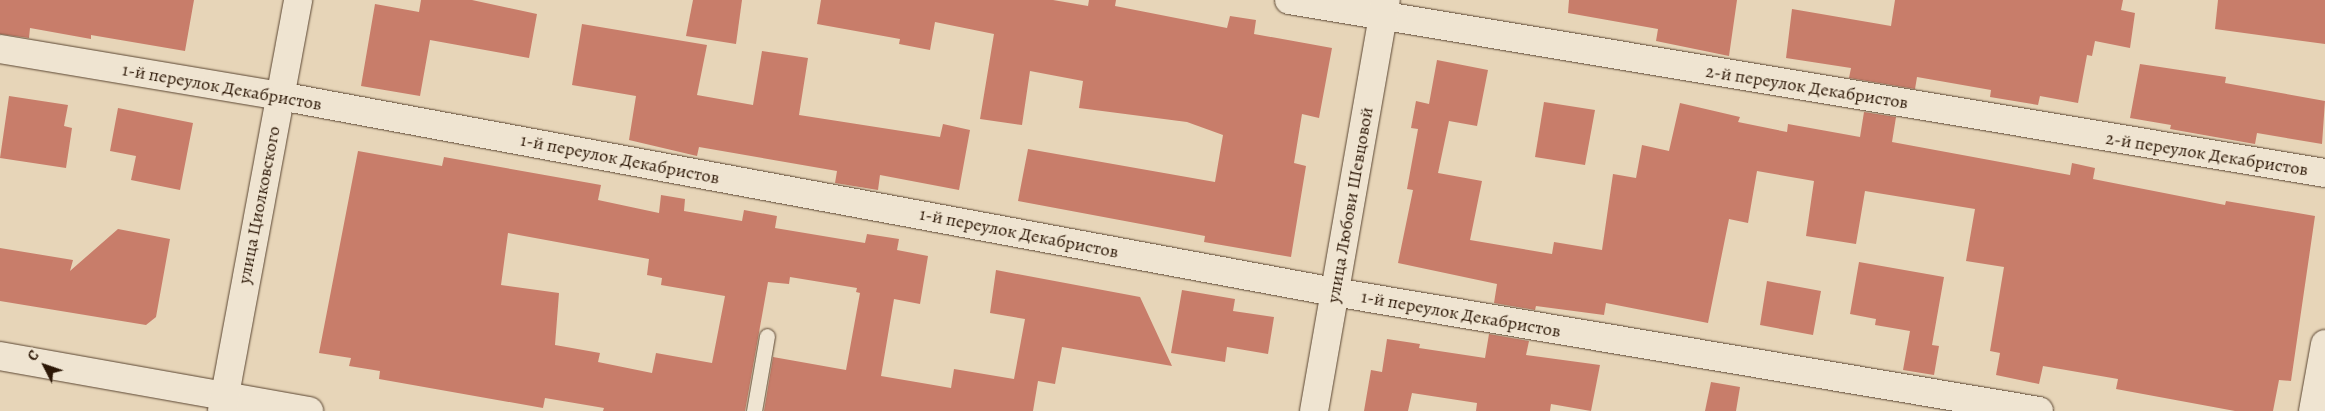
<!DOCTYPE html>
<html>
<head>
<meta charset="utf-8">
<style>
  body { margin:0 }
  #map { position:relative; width:2325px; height:411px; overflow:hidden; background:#e7d5b8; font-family:Alegreya,serif }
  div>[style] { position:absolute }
  .building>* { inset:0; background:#c87d6a }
  .roads { filter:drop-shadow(0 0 1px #5b4632) drop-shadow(0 0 1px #5b4632) }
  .service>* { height:15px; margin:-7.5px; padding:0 7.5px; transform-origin:7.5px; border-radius:7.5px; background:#efe4d1 }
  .minor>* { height:28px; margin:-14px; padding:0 14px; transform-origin:14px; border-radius:14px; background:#efe4d1 }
  .tertiary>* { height:28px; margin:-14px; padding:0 14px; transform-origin:14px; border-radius:14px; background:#efe4d1 }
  span { translate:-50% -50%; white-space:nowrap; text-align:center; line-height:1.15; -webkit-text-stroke:5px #efe4d1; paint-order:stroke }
  .street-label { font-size:18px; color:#2c1706 }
  .north { position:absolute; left:20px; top:341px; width:50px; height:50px; -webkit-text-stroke:4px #efe4d1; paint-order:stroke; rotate:311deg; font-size:14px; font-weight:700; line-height:20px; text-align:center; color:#2c1706 }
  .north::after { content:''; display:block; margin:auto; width:18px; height:22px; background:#2c1706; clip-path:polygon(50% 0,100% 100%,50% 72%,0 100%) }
</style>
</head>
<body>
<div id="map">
  <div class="building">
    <div style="clip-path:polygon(0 0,194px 0,185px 51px,91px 35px,91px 39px,30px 28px,29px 38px,0 34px)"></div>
    <div style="clip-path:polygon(421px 0,472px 0,537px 14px,529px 58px,430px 40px,420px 96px,361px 86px,375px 4px,419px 12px)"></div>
    <div style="clip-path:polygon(693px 0,742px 0,736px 44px,686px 36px)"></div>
    <div style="clip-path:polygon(821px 0,1053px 0,1088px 6px,1089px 0,1116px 0,1115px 6px,1227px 28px,1230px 16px,1256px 20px,1254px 34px,1332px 48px,1319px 118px,1302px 114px,1294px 163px,1306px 166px,1291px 257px,1204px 242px,1205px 236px,1018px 201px,1028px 149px,1215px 182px,1223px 135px,1187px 122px,1079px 108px,1083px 81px,1030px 71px,1022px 125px,980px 119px,994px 34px,935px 22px,930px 50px,899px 44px,900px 39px,817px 24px)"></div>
    <div style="clip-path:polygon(1569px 0,1737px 0,1729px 56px,1656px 41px,1658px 29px,1568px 13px)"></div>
    <div style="clip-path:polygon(1895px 0,2123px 0,2121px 10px,2135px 13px,2130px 48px,2095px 41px,2092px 56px,2087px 55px,2078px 103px,2040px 96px,2038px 105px,1990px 97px,1991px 90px,1917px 77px,1915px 89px,1849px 78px,1851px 68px,1786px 58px,1792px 9px,1891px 26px)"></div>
    <div style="clip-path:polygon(2218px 0,2325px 0,2325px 44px,2215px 29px)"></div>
    <div style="clip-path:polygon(582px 24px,707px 45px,697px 95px,753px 105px,762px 51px,808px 58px,799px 115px,940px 137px,943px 124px,970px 130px,959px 190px,880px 175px,878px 190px,835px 183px,837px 171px,699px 147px,697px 156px,629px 140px,636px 96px,572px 85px)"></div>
    <div style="clip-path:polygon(1437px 60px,1488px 70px,1477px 126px,1449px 121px,1438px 173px,1482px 181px,1470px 240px,1552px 254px,1554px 242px,1602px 250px,1613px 174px,1636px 178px,1642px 145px,1669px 151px,1680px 103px,1740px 117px,1738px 122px,1787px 132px,1788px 124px,1860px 137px,1864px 112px,1896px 117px,1892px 142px,2070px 175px,2072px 163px,2095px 168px,2093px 179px,2225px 205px,2226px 201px,2315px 216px,2291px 381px,2279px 380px,2273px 411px,2235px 411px,2116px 389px,2118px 379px,2043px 366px,2039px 384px,1996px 375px,2000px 353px,1990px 351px,2004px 267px,1966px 261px,1975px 209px,1865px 191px,1856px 244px,1806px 236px,1814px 181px,1757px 171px,1748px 223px,1729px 219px,1708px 323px,1606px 303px,1604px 315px,1536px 306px,1535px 310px,1494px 303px,1497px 284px,1398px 263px,1413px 190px,1407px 189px,1418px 129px,1411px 128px,1416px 101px,1429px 104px)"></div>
    <div style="clip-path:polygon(2140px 64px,2226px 77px,2225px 83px,2325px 101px,2322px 144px,2257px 133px,2255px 144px,2170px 129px,2171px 125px,2130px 118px)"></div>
    <div style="clip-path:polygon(9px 96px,68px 105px,64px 126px,72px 128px,66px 168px,0 158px)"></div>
    <div style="clip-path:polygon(1544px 102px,1595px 110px,1585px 165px,1535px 157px)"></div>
    <div style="clip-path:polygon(118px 108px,193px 123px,180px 190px,131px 180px,136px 156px,110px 151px)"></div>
    <div style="clip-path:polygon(evenodd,358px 151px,442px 166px,444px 157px,601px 185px,598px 200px,659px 213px,661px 195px,685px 199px,684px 211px,742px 221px,744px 210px,777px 216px,775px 228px,865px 243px,867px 234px,899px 239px,897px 250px,928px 256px,920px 304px,894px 299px,881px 376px,951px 388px,954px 369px,1014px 379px,1025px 319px,990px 313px,996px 270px,1140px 297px,1172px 366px,1062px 347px,1055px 384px,1038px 381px,1033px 411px,764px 411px,773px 357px,846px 370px,860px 293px,856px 292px,857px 288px,790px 277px,789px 284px,768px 282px,745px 411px,603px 411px,604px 408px,545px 398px,543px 408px,379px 379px,380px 371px,349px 366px,351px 358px,319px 353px,358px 151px,508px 233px,649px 259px,647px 275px,662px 278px,661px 285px,725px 296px,712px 363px,656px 353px,652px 373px,598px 362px,600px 353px,555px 345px,559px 293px,501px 285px,508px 233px)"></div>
    <div style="clip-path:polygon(118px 229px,170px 239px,156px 317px,146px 325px,0 301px,0 248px,73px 260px,70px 271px)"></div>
    <div style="clip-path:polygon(1859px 262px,1944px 277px,1932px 345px,1939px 346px,1934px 375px,1903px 370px,1910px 331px,1875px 325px,1876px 319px,1850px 314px)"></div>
    <div style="clip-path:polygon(1767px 281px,1821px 291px,1813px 335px,1760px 325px)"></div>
    <div style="clip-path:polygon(1182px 290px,1235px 299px,1233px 311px,1274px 317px,1268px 354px,1227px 347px,1225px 362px,1171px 353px)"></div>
    <div style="clip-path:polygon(1489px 334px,1529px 341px,1526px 355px,1600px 365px,1591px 411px,1551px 404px,1550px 411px,1476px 411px,1477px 403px,1412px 393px,1408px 411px,1364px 411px,1371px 370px,1382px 372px,1387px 339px,1420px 344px,1419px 348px,1485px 358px)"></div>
    <div style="clip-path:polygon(1711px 382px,1740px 387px,1736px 411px,1705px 411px)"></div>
  </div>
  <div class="roads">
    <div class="service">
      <div style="left:754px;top:411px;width:76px;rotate:-80.2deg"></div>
    </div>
    <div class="minor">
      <div style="left:1289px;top:0;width:1050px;rotate:9.48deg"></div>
      <div style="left:0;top:49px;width:284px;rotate:9.5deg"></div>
      <div style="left:280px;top:96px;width:1072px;rotate:10.53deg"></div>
      <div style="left:1334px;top:292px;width:715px;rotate:9.58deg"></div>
      <div style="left:0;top:356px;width:314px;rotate:10.1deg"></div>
      <div style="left:222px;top:411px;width:418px;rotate:-79.5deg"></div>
      <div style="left:2313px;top:411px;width:68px;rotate:-79.8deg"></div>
    </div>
    <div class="tertiary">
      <div style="left:1314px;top:411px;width:417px;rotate:-80.1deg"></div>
    </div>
  </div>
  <div class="street-label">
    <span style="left:222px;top:87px;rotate:10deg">1-й переулок Декабристов</span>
    <span style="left:1807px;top:87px;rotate:9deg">2-й переулок Декабристов</span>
    <span style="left:2207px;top:154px;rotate:9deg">2-й переулок Декабристов</span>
    <span style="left:620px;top:159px;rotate:11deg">1-й переулок Декабристов</span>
    <span style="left:259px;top:205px;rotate:-79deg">улица Циолковского</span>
    <span style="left:1350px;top:205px;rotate:-80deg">улица Любови Шевцовой</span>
    <span style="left:1019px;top:233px;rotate:11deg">1-й переулок Декабристов</span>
    <span style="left:1461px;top:314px;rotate:10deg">1-й переулок Декабристов</span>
  </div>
  <div class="north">С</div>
</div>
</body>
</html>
